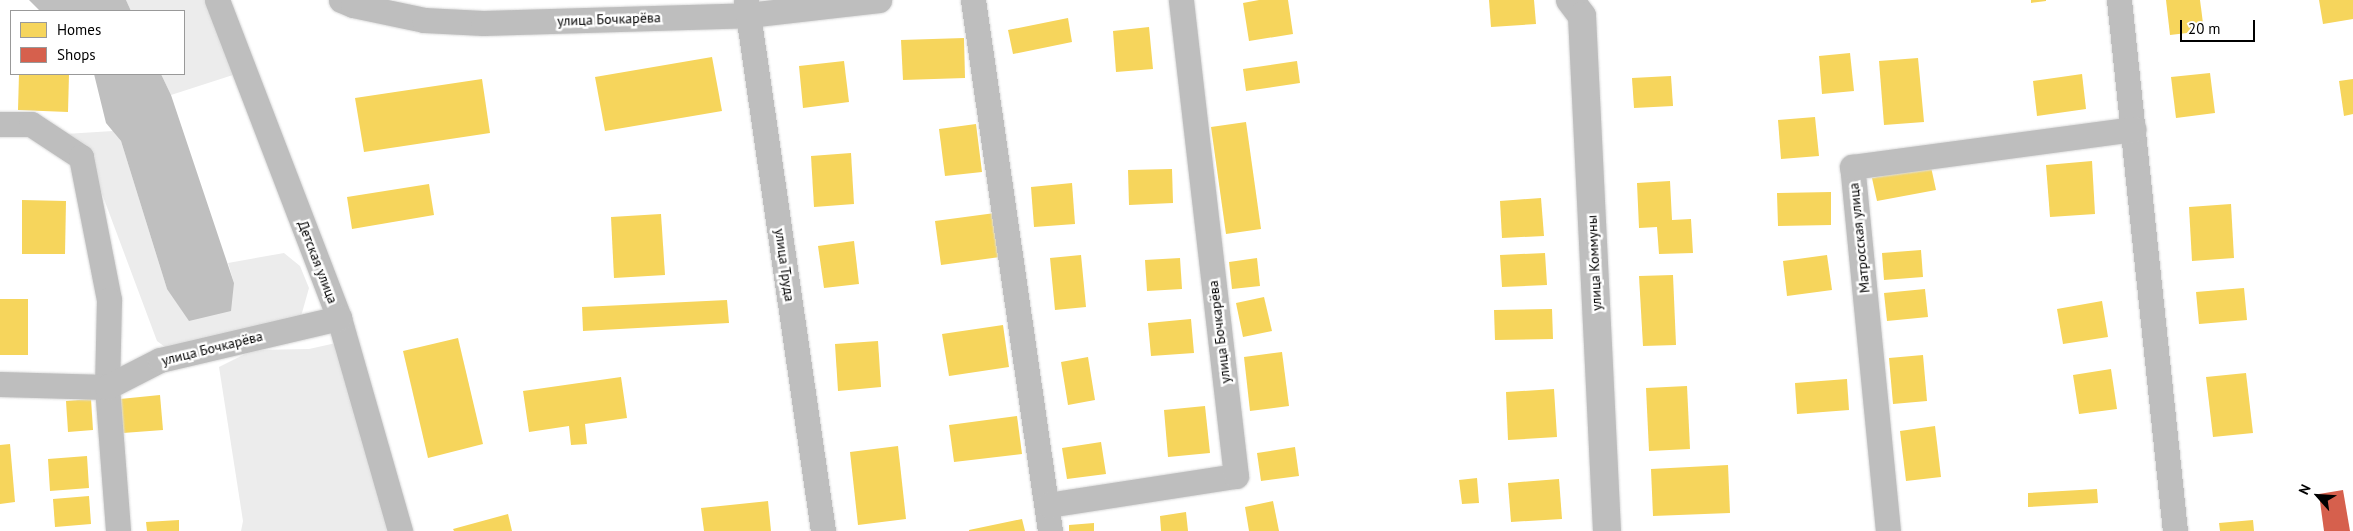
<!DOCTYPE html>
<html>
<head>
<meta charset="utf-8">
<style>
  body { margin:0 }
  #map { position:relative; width:2353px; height:531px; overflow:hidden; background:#fff; font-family:"PT Sans",sans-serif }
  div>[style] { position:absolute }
  .green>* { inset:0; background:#ececec }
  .water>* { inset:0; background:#bfbfbf }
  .homes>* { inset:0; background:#f6d55c }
  .shops>* { inset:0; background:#d6604d }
  .roads { filter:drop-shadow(0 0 1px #dbdbdb) drop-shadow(0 0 1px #dbdbdb) }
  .minor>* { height:25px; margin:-12.5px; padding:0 12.5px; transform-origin:12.5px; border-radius:12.5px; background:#bebebe }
  .major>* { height:28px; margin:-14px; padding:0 14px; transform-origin:14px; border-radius:14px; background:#bebebe }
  span { translate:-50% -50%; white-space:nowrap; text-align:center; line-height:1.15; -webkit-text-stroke:5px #fff; paint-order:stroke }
  .street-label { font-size:14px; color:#000 }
  .legend { position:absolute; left:10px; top:10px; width:175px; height:65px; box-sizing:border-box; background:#fff; border:1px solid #999; margin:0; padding:6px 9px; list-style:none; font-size:15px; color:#000 }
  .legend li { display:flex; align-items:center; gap:10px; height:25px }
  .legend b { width:25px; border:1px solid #999 }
  .north { position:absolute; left:2293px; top:471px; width:50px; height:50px; -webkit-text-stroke:4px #fff; paint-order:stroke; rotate:296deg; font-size:14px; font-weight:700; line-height:20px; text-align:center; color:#000 }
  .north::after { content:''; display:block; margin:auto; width:18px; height:22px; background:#000; clip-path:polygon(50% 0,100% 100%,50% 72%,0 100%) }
  .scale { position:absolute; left:2180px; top:20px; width:75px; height:22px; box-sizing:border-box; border:2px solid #000; border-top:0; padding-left:6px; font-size:15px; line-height:18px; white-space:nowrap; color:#000; -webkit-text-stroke:4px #fff; paint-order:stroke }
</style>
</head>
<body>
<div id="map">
  <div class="green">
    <div style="clip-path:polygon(126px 0,208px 0,236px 74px,171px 95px,161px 74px,184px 74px,184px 11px,131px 11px)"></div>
    <div style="clip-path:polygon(113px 131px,121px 141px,167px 289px,234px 283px,228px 263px,284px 253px,300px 266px,309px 288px,300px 320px,169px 350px,157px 341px,89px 159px,65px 134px)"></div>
    <div style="clip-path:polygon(336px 343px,389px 531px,241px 531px,243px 521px,219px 367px,253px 350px,309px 349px)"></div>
  </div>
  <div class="water">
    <div style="clip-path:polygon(29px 0,126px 0,131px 11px,40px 11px)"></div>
    <div style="clip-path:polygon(94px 74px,161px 74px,171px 95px,234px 283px,231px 311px,189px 321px,167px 289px,121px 141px,106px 123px)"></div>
  </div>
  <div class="homes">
    <div style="clip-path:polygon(1259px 0,1288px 0,1293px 34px,1249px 41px,1243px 3px)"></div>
    <div style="clip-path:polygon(1489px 0,1534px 0,1536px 24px,1491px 27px)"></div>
    <div style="clip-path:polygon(2031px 0,2046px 0,2046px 1px,2031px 3px)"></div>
    <div style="clip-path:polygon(2166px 0,2200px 0,2204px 31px,2170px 35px)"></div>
    <div style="clip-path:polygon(2319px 0,2353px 0,2353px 19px,2323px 24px)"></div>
    <div style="clip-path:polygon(1068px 18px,1072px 42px,1013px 54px,1008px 30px)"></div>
    <div style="clip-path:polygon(1149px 27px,1153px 69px,1116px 72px,1113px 31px)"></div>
    <div style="clip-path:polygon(964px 38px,965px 78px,903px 80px,901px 40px)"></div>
    <div style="clip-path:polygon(1850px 53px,1854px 91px,1822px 94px,1819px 56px)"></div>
    <div style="clip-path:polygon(712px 57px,722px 111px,605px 131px,595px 77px)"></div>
    <div style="clip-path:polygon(1918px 58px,1924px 122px,1884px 125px,1879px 61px)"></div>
    <div style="clip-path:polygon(844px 61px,849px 102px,803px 108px,799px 66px)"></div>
    <div style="clip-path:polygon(1297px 61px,1300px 83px,1246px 91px,1243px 69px)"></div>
    <div style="clip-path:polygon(2210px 73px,2215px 113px,2176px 118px,2171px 77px)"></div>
    <div style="clip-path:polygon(19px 74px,69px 74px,68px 112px,18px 110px)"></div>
    <div style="clip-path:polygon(2082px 74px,2086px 109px,2037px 116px,2033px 81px)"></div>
    <div style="clip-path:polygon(1671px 76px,1673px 106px,1634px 108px,1632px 78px)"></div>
    <div style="clip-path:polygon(482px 79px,490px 133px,364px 152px,355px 98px)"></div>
    <div style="clip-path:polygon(2353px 79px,2353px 114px,2344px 116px,2339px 81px)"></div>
    <div style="clip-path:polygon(1815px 117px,1819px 156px,1781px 159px,1778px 120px)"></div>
    <div style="clip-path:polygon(1246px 122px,1261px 229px,1226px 234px,1211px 127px)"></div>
    <div style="clip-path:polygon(976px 124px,982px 172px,945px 176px,939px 129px)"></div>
    <div style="clip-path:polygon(851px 153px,854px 204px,814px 207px,811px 156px)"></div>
    <div style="clip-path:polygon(2092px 161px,2095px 214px,2050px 217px,2046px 165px)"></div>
    <div style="clip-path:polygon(1931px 167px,1936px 190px,1877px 201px,1872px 178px)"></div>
    <div style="clip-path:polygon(1172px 169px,1173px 203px,1129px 205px,1128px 170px)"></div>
    <div style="clip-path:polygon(1670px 181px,1672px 220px,1691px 219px,1693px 253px,1659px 254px,1657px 227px,1639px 228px,1637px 183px)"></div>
    <div style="clip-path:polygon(1072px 183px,1075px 224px,1034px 227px,1031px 187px)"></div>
    <div style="clip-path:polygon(429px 184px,434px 215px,352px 229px,347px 197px)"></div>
    <div style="clip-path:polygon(1831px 192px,1831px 225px,1778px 226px,1777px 193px)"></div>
    <div style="clip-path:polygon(1541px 198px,1544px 236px,1502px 238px,1500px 201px)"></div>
    <div style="clip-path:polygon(22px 200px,66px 201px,65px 254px,22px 254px)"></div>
    <div style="clip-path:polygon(2231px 204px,2234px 258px,2192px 261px,2189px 207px)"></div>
    <div style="clip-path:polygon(995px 213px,1000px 257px,941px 265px,935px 221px)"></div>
    <div style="clip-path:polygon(661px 214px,665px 275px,614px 278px,611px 217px)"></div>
    <div style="clip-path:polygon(854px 241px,859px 284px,824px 288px,818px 246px)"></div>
    <div style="clip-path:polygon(1921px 250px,1923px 277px,1884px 280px,1882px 253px)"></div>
    <div style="clip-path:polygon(1545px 253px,1547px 285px,1502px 287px,1500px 255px)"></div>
    <div style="clip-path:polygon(1081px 255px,1086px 307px,1055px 310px,1050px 258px)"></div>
    <div style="clip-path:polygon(1827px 255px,1832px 290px,1787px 296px,1783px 261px)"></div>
    <div style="clip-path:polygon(1180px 258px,1182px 289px,1147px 291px,1145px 260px)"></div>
    <div style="clip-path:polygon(1257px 258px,1260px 286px,1232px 289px,1229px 262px)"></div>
    <div style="clip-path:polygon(1673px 275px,1676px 345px,1643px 346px,1639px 276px)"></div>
    <div style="clip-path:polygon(2244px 288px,2247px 320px,2199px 324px,2196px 292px)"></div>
    <div style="clip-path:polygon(1925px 289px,1928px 317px,1887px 321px,1884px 293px)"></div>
    <div style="clip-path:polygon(1264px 297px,1272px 331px,1243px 337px,1236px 303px)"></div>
    <div style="clip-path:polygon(0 299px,28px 299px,28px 355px,0 355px)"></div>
    <div style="clip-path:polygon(727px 300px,729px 323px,583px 331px,582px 307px)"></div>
    <div style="clip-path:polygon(2102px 301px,2108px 337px,2063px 344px,2057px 309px)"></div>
    <div style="clip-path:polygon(1552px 309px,1553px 339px,1495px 340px,1494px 310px)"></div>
    <div style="clip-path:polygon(1191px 319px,1194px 353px,1151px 356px,1148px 323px)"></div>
    <div style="clip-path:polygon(1003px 325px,1009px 367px,949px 376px,942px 334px)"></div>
    <div style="clip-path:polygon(458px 338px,483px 444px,428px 458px,403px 351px)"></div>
    <div style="clip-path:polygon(878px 341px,881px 387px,838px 391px,835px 344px)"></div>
    <div style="clip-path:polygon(1282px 352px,1289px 406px,1250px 411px,1244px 357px)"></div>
    <div style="clip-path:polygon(1923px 355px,1927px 401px,1893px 404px,1889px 358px)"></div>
    <div style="clip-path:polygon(1088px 357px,1095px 400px,1068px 405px,1061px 362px)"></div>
    <div style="clip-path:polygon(2111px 369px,2117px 409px,2079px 414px,2073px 375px)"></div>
    <div style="clip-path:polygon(2246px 373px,2253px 433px,2213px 437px,2206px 377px)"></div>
    <div style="clip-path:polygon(621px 377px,627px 418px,585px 424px,587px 444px,571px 445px,569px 426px,529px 432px,523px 391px)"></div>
    <div style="clip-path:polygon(1847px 379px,1849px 410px,1797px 414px,1795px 383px)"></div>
    <div style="clip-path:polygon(1687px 386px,1690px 449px,1649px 451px,1646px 388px)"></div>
    <div style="clip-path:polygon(1554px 389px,1557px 437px,1508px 440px,1506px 392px)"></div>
    <div style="clip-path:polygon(160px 395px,163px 430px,123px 433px,120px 399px)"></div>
    <div style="clip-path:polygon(91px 399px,93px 430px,68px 432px,66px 401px)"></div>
    <div style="clip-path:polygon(1205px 406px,1210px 453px,1168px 457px,1164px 410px)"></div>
    <div style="clip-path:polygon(1017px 416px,1022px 454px,954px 462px,949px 425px)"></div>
    <div style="clip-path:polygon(1935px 426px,1941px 477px,1906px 481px,1900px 431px)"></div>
    <div style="clip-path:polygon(1101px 442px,1106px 474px,1067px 479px,1062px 448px)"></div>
    <div style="clip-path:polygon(10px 444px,15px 502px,0 504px,0 445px)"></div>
    <div style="clip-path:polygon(898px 446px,906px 519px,858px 525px,850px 452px)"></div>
    <div style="clip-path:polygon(1295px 447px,1299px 476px,1261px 481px,1257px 453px)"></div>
    <div style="clip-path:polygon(87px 456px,89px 488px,50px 491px,48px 459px)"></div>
    <div style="clip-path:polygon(1728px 465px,1730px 513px,1653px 516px,1651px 469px)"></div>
    <div style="clip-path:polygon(1477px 478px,1479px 503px,1462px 504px,1459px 480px)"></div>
    <div style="clip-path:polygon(1559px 479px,1562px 519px,1511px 522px,1508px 483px)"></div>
    <div style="clip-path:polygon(2097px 489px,2098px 503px,2028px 507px,2028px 493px)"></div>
    <div style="clip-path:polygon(89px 496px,91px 524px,55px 527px,53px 499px)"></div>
    <div style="clip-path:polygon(768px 501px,771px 531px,704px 531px,701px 508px)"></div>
    <div style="clip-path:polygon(1273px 501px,1279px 531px,1249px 531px,1245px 507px)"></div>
    <div style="clip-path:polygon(1186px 512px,1188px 531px,1161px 531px,1160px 516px)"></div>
    <div style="clip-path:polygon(508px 514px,512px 531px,454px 531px,453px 529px)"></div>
    <div style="clip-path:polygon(1022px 519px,1025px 531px,969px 531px,969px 530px)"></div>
    <div style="clip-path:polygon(179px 520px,179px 531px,147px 531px,146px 522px)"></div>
    <div style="clip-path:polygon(2253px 520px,2254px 531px,2220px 531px,2219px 523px)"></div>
    <div style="clip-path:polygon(1094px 523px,1094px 531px,1069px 531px,1069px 525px)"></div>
  </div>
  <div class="shops">
    <div style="clip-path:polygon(2343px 490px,2350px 531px,2324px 531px,2319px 494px)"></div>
  </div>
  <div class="roads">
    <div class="minor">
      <div style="left:217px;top:0;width:341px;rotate:69deg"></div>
      <div style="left:339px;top:318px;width:222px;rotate:74deg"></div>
      <div style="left:341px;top:0;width:13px;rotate:23deg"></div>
      <div style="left:353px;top:5px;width:73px;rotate:11.9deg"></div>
      <div style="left:424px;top:20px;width:59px;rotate:2.9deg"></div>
      <div style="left:483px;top:23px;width:265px;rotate:-1.7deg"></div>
      <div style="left:748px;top:15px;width:132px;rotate:-6.5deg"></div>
      <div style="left:746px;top:0;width:537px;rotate:81.75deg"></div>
      <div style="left:973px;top:0;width:537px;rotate:81.75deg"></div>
      <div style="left:2119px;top:0;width:534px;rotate:83.98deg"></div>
      <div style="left:0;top:124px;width:31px"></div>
      <div style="left:31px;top:124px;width:60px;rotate:33.4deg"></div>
      <div style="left:81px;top:157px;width:146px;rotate:78.9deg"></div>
      <div style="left:109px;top:300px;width:87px;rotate:91.3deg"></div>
      <div style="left:107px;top:387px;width:144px;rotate:85.6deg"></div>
      <div style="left:0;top:384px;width:107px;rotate:1.6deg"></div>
      <div style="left:107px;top:387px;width:59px;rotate:-27deg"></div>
      <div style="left:160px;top:360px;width:184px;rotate:-13.2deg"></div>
      <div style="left:1048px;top:505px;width:190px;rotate:-8.8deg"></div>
      <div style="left:1236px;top:476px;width:479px;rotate:-96.6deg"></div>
      <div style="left:1888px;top:531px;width:366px;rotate:-95.6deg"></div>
      <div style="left:1852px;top:167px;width:284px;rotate:-7.7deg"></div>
    </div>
    <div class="major">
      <div style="left:1570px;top:0;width:20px;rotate:53deg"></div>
      <div style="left:1582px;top:16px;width:516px;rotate:87.22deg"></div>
    </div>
  </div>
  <div class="street-label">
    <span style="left:609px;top:19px;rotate:-2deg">улица Бочкарёва</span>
    <span style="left:1859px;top:238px;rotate:-96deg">Матросская улица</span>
    <span style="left:318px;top:262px;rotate:69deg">Детская улица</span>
    <span style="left:1594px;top:263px;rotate:-93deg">улица Коммуны</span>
    <span style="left:785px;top:265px;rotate:82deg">улица Труда</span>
    <span style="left:1219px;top:332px;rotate:-97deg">улица Бочкарёва</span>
    <span style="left:212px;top:348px;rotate:-14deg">улица Бочкарёва</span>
  </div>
  <ul class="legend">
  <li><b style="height:14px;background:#f6d55c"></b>Homes</li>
  <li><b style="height:14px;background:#d6604d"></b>Shops</li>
  </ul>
  <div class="north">N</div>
  <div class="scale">20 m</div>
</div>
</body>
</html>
